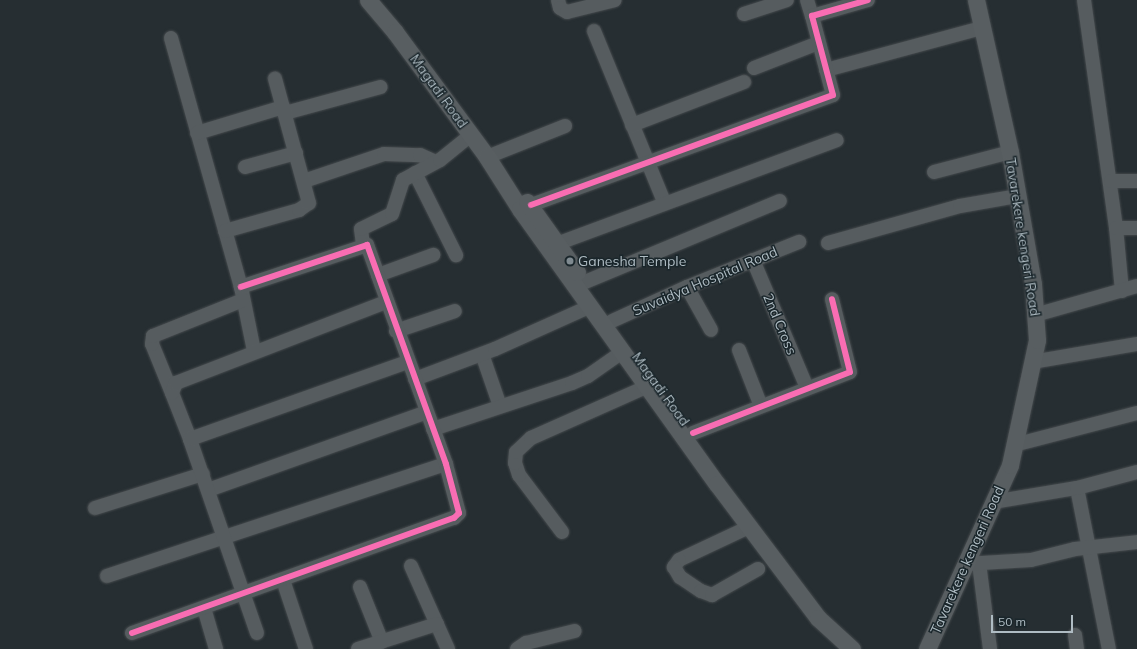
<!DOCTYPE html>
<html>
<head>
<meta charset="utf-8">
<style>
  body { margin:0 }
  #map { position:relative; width:1137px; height:649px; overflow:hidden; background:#262e32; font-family:Mulish,sans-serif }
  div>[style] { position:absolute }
  .roads { filter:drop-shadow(0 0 1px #44494c) drop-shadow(0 0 1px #44494c) }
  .minor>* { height:14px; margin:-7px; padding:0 7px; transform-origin:7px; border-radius:7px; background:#565c5f }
  .major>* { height:17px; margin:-8.5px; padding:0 8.5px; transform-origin:8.5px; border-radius:8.5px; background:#585e61 }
  .cycleway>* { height:6px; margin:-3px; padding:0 3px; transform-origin:3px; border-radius:3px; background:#f96db3 }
  .dots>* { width:11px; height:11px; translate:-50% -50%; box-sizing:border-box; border:2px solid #1a262b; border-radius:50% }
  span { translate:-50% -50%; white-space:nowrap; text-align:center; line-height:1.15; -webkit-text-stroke:3px #1a262b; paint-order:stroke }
  .street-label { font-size:14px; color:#afbcc3 }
  .poi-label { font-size:14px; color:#afbcc3 }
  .left { translate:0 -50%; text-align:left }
  .scale { position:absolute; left:991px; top:615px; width:82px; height:18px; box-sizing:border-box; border:2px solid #afbcc3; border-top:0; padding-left:5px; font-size:12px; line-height:14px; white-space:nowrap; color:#afbcc3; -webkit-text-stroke:3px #1a262b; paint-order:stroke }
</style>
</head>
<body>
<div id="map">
  <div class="roads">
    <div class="minor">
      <div style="left:558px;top:0;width:8px;rotate:76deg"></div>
      <div style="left:560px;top:8px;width:8px;rotate:30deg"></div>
      <div style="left:567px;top:12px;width:49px;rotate:-14deg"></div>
      <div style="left:807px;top:0;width:17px;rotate:73deg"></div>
      <div style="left:1084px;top:0;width:230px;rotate:82deg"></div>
      <div style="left:744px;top:14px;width:45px;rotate:-18deg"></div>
      <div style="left:594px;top:31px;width:185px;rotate:67.7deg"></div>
      <div style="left:171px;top:38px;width:259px;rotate:74.3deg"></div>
      <div style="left:241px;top:287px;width:65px;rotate:78.5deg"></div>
      <div style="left:754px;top:68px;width:69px;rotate:-21.3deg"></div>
      <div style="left:826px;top:70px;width:162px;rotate:-15.1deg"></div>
      <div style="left:285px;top:113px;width:99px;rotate:-15.2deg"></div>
      <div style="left:632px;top:125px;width:120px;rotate:-21deg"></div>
      <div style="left:197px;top:133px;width:90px;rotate:-16.8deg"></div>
      <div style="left:487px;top:157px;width:84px;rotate:-21.7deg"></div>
      <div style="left:245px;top:167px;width:53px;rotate:-15.4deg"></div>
      <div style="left:934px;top:172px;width:79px;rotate:-14.7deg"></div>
      <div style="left:415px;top:173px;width:92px;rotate:63.4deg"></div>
      <div style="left:304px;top:181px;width:84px;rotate:-18.6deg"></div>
      <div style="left:384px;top:154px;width:36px;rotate:2deg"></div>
      <div style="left:420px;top:155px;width:17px;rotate:24deg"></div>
      <div style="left:1111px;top:181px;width:26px"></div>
      <div style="left:531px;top:205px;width:321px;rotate:-20deg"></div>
      <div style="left:833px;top:95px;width:82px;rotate:-104.9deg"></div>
      <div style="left:812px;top:16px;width:58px;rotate:-15.9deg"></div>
      <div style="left:225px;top:231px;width:77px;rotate:-15.8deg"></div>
      <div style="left:299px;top:210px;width:12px;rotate:-35deg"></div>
      <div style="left:309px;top:203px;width:129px;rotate:-105.3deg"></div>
      <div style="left:559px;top:243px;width:296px;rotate:-20.3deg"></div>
      <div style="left:828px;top:243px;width:137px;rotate:-15.7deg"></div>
      <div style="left:960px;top:206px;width:59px;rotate:-9.8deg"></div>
      <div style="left:363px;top:245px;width:16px;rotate:-97deg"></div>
      <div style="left:361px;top:229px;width:34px;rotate:-26deg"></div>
      <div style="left:392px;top:214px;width:36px;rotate:-72deg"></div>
      <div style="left:403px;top:180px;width:42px;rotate:-28.4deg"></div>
      <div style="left:440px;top:160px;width:40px;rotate:-39deg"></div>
      <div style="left:753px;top:260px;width:139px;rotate:67.1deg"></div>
      <div style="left:378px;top:275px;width:59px;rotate:-20deg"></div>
      <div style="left:585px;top:282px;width:211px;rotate:-22.6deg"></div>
      <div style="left:687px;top:287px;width:49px;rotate:60.8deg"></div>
      <div style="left:1122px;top:291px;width:63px;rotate:-95.4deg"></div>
      <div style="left:1116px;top:228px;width:21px"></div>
      <div style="left:1035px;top:315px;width:106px;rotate:-15.9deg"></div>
      <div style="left:612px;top:321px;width:82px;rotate:-24.4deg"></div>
      <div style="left:687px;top:287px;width:121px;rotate:-21.9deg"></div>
      <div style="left:396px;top:331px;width:62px;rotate:-18.7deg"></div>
      <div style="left:739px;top:350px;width:60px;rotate:68.6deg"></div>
      <div style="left:482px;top:354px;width:55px;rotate:70.9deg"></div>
      <div style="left:1032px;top:362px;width:107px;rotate:-9.7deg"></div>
      <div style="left:415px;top:379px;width:85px;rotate:-20.6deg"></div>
      <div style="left:495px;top:349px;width:103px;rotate:-24.1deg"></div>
      <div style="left:172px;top:393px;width:53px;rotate:-112.2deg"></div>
      <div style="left:152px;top:344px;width:8px;rotate:-83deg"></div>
      <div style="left:153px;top:336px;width:97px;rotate:-21.8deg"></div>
      <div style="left:433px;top:429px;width:146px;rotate:-18.3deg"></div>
      <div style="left:572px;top:383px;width:17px;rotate:-24deg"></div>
      <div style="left:588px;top:376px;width:40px;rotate:-34.9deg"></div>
      <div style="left:693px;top:433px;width:168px;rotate:-21.2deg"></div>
      <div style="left:850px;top:372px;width:75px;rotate:-103.9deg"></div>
      <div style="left:190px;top:439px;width:49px;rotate:-111.4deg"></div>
      <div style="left:172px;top:393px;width:11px;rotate:-68deg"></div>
      <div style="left:176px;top:383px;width:225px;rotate:-21.1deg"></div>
      <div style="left:1014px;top:445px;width:127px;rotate:-14.6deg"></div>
      <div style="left:1077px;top:488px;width:164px;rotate:78.8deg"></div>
      <div style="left:208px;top:490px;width:232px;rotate:-19.6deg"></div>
      <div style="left:993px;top:502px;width:85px;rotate:-9.5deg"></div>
      <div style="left:1077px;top:488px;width:62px;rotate:-14.9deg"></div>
      <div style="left:95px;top:508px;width:113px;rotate:-17.5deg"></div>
      <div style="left:749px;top:527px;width:77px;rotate:154.8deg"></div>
      <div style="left:679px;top:560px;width:9px;rotate:126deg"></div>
      <div style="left:674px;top:567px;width:12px;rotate:59deg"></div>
      <div style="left:680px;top:577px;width:25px;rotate:34deg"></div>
      <div style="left:701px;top:591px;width:12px;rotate:20deg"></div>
      <div style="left:712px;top:595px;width:53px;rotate:-29.5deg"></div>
      <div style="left:562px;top:532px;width:71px;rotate:-127deg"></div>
      <div style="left:519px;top:475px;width:13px;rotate:-108deg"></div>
      <div style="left:515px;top:463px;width:11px;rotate:-85deg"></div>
      <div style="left:516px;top:452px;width:21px;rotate:-43deg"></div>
      <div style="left:531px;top:438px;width:126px;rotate:-23.9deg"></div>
      <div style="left:979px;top:563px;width:87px;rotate:82.7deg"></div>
      <div style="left:965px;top:564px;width:66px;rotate:-3.5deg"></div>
      <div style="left:1031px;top:560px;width:45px;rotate:-14deg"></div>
      <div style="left:1075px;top:549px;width:62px;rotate:-6.4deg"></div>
      <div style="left:411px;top:566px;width:91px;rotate:66deg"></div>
      <div style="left:107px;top:576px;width:357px;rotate:-18.3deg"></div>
      <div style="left:283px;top:580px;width:73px;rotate:71.6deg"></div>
      <div style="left:360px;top:587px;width:59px;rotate:68.2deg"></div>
      <div style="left:204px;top:608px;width:43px;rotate:73.7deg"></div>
      <div style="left:132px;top:633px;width:342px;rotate:-19.7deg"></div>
      <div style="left:454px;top:518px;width:7px;rotate:-45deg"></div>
      <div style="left:459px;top:513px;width:51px;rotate:-104.9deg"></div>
      <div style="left:446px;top:464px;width:233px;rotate:-109.8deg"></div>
      <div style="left:367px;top:245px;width:133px;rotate:161.6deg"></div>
      <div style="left:257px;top:633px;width:205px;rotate:-109.1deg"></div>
      <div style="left:190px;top:439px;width:230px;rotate:-19.5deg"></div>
      <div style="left:1075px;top:635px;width:14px;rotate:82deg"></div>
      <div style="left:358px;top:649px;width:83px;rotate:-17.6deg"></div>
      <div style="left:517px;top:649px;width:11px;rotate:-34deg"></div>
      <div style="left:526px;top:643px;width:50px;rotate:-13.8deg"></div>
    </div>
    <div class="major">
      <div style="left:368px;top:0;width:42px;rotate:49.8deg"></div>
      <div style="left:395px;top:32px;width:155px;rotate:53.6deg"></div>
      <div style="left:487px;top:157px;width:62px;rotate:57.6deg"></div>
      <div style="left:520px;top:209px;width:338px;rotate:54.4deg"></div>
      <div style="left:717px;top:484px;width:168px;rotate:53deg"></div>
      <div style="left:818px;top:618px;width:46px;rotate:42.4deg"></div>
      <div style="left:527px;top:202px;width:86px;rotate:54.5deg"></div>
      <div style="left:927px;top:649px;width:202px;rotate:-65.7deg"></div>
      <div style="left:1010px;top:465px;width:128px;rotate:-77.8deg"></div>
      <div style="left:1037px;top:340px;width:56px;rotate:-94.1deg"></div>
      <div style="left:1033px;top:284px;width:134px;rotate:-99.9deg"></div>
      <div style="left:1010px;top:152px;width:156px;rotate:-102.6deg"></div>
    </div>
  </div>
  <div class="cycleway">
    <div style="left:531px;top:205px;width:321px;rotate:-20deg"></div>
    <div style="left:833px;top:95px;width:82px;rotate:-104.9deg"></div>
    <div style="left:812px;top:16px;width:58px;rotate:-15.9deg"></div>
    <div style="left:693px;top:433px;width:168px;rotate:-21.2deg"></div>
    <div style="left:850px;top:372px;width:75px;rotate:-103.9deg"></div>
    <div style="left:132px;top:633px;width:342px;rotate:-19.7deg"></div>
    <div style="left:454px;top:518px;width:7px;rotate:-45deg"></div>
    <div style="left:459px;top:513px;width:51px;rotate:-104.9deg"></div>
    <div style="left:446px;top:464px;width:233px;rotate:-109.8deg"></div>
    <div style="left:367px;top:245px;width:133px;rotate:161.6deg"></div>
  </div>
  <div class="dots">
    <div style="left:570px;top:261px;background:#7f8a90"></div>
  </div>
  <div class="street-label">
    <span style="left:439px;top:91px;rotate:54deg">Magadi Road</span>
    <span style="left:1023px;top:237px;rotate:81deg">Tavarekere kengeri Road</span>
    <span style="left:705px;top:281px;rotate:-23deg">Suvaidya Hospital Road</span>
    <span style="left:780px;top:324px;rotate:67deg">2nd Cross</span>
    <span style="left:661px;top:389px;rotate:54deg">Magadi Road</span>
    <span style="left:967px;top:560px;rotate:-66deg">Tavarekere kengeri Road</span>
  </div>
  <div class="poi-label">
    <span class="left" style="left:578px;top:261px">Ganesha Temple</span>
  </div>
  <div class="scale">50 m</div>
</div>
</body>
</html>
